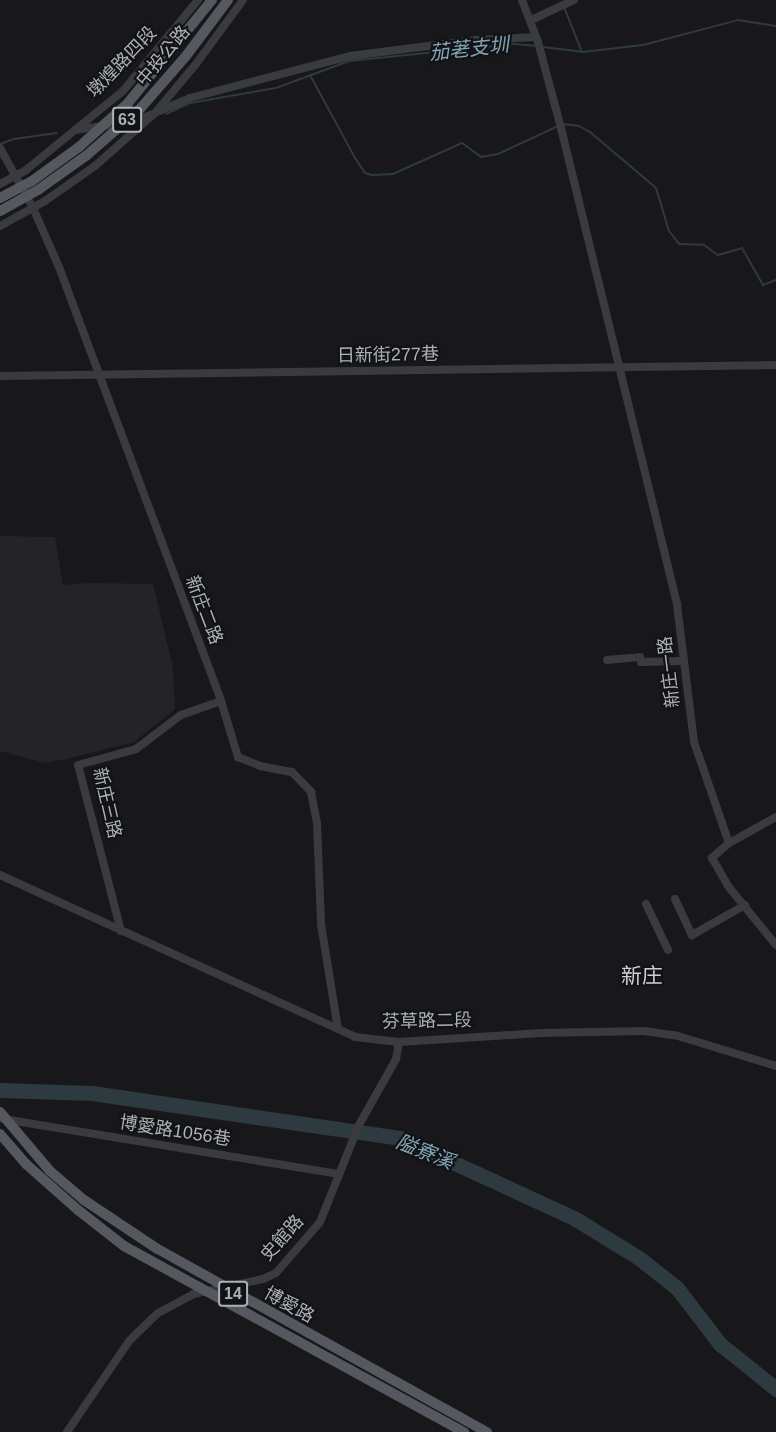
<!DOCTYPE html>
<html>
<head>
<meta charset="utf-8">
<style>
  body { margin:0 }
  #map { position:relative; width:776px; height:1432px; overflow:hidden; background:#18181a; font-family:Helvetica,"Noto Sans TC",sans-serif }
  div>[style] { position:absolute }
  .built>* { inset:0; background:#242427 }
  .stream>* { height:2px; margin:-1px; padding:0 1px; transform-origin:1px; border-radius:1px; background:#2d3a3f }
  .river>* { height:15px; margin:-7.5px; padding:0 7.5px; transform-origin:7.5px; border-radius:7.5px; background:#2d3a3f }
  .minor>* { height:8px; margin:-4px; padding:0 4px; transform-origin:4px; border-radius:4px; background:#393b3f }
  .major>* { height:10px; margin:-5px; padding:0 5px; transform-origin:5px; border-radius:5px; background:#55585e }
  .major-bridge>* { height:10px; margin:-5px; padding:0 5px; transform-origin:5px; border-radius:5px; background:#55585e }
  span { translate:-50% -50%; white-space:nowrap; text-align:center; line-height:1.15; -webkit-text-stroke:4.5px #131315; paint-order:stroke }
  .shield-label span { padding:2px 4px; background:#131315; border:2px solid; border-radius:4px; -webkit-text-stroke-width:0 }
  .shield-label { font-size:16px; color:#aab2ba; font-weight:700 }
  .street-label { font-size:18px; color:#aab2ba }
  .water-label { font-size:20px; color:#7fa6b6; font-style:italic }
  .quarter-label { font-size:21px; color:#cbd0d6 }
</style>
</head>
<body>
<div id="map">
  <div class="built">
    <div style="clip-path:polygon(0 536px,55px 537px,63px 585px,89px 583px,153px 584px,173px 668px,175px 709px,134px 742px,71px 758px,45px 763px,0 751px)"></div>
  </div>
  <div class="stream">
    <div style="left:564px;top:7px;width:48px;rotate:68.2deg"></div>
    <div style="left:543px;top:47px;width:39px;rotate:7deg"></div>
    <div style="left:582px;top:52px;width:61px;rotate:-6.5deg"></div>
    <div style="left:643px;top:45px;width:98px;rotate:-14.7deg"></div>
    <div style="left:738px;top:20px;width:38px;rotate:9deg"></div>
    <div style="left:310px;top:75px;width:94px;rotate:61.5deg"></div>
    <div style="left:355px;top:158px;width:18px;rotate:56deg"></div>
    <div style="left:365px;top:173px;width:7px;rotate:16deg"></div>
    <div style="left:372px;top:175px;width:21px;rotate:-3deg"></div>
    <div style="left:393px;top:174px;width:76px;rotate:-24.2deg"></div>
    <div style="left:462px;top:143px;width:24px;rotate:36deg"></div>
    <div style="left:481px;top:157px;width:17px;rotate:-10deg"></div>
    <div style="left:498px;top:154px;width:66px;rotate:-25deg"></div>
    <div style="left:166px;top:114px;width:26px;rotate:-25deg"></div>
    <div style="left:190px;top:103px;width:87px;rotate:-9.9deg"></div>
    <div style="left:276px;top:88px;width:78px;rotate:-20.3deg"></div>
    <div style="left:349px;top:61px;width:166px;rotate:-5.9deg"></div>
    <div style="left:514px;top:44px;width:24px;rotate:5deg"></div>
    <div style="left:563px;top:124px;width:16px;rotate:7deg"></div>
    <div style="left:579px;top:126px;width:13px;rotate:29deg"></div>
    <div style="left:590px;top:132px;width:87px;rotate:40.3deg"></div>
    <div style="left:656px;top:188px;width:45px;rotate:73.2deg"></div>
    <div style="left:669px;top:231px;width:16px;rotate:52deg"></div>
    <div style="left:679px;top:244px;width:25px;rotate:2deg"></div>
    <div style="left:704px;top:245px;width:17px;rotate:36deg"></div>
    <div style="left:718px;top:255px;width:25px;rotate:-16deg"></div>
    <div style="left:742px;top:248px;width:43px;rotate:60.4deg"></div>
    <div style="left:763px;top:285px;width:14px;rotate:-21deg"></div>
    <div style="left:0;top:144px;width:15px;rotate:-20deg"></div>
    <div style="left:14px;top:139px;width:43px;rotate:-7.9deg"></div>
  </div>
  <div class="river">
    <div style="left:0;top:1090px;width:92px;rotate:1.9deg"></div>
    <div style="left:92px;top:1093px;width:311px;rotate:8.3deg"></div>
    <div style="left:400px;top:1138px;width:192px;rotate:24.7deg"></div>
    <div style="left:574px;top:1218px;width:76px;rotate:31.6deg"></div>
    <div style="left:639px;top:1258px;width:48px;rotate:38.3deg"></div>
    <div style="left:677px;top:1288px;width:71px;rotate:52.5deg"></div>
    <div style="left:720px;top:1344px;width:72px;rotate:38.8deg"></div>
  </div>
  <div class="minor">
    <div style="left:522px;top:0;width:45px;rotate:69.1deg"></div>
    <div style="left:538px;top:42px;width:89px;rotate:75deg"></div>
    <div style="left:561px;top:128px;width:491px;rotate:76.3deg"></div>
    <div style="left:677px;top:605px;width:138px;rotate:82.9deg"></div>
    <div style="left:694px;top:742px;width:107px;rotate:70.9deg"></div>
    <div style="left:531px;top:20px;width:47px;rotate:-24.9deg"></div>
    <div style="left:75px;top:130px;width:62px;rotate:-8.4deg"></div>
    <div style="left:136px;top:121px;width:59px;rotate:-23.1deg"></div>
    <div style="left:190px;top:98px;width:165px;rotate:-14.7deg"></div>
    <div style="left:350px;top:56px;width:126px;rotate:-7.3deg"></div>
    <div style="left:475px;top:40px;width:61px;rotate:-2.8deg"></div>
    <div style="left:0;top:148px;width:68px;rotate:61.2deg"></div>
    <div style="left:33px;top:208px;width:64px;rotate:66.2deg"></div>
    <div style="left:59px;top:267px;width:463px;rotate:69.5deg"></div>
    <div style="left:221px;top:701px;width:59px;rotate:73.1deg"></div>
    <div style="left:238px;top:757px;width:24px;rotate:22deg"></div>
    <div style="left:260px;top:766px;width:33px;rotate:11deg"></div>
    <div style="left:292px;top:772px;width:28px;rotate:46deg"></div>
    <div style="left:311px;top:792px;width:32px;rotate:79deg"></div>
    <div style="left:317px;top:823px;width:101px;rotate:87.7deg"></div>
    <div style="left:321px;top:924px;width:106px;rotate:80.8deg"></div>
    <div style="left:0;top:184px;width:30px;rotate:-28deg"></div>
    <div style="left:26px;top:170px;width:125px;rotate:-39.2deg"></div>
    <div style="left:123px;top:91px;width:118px;rotate:-50.5deg"></div>
    <div style="left:0;top:226px;width:51px;rotate:-29.1deg"></div>
    <div style="left:45px;top:201px;width:61px;rotate:-35deg"></div>
    <div style="left:95px;top:166px;width:80px;rotate:-41.5deg"></div>
    <div style="left:155px;top:113px;width:64px;rotate:-50.1deg"></div>
    <div style="left:196px;top:64px;width:79px;rotate:-53.7deg"></div>
    <div style="left:0;top:376px;width:776px;rotate:-0.81deg"></div>
    <div style="left:607px;top:660px;width:33px;rotate:-5deg"></div>
    <div style="left:640px;top:657px;width:5px;rotate:79deg"></div>
    <div style="left:641px;top:662px;width:43px;rotate:-1.3deg"></div>
    <div style="left:776px;top:817px;width:54px;rotate:151deg"></div>
    <div style="left:729px;top:843px;width:23px;rotate:139deg"></div>
    <div style="left:712px;top:858px;width:32px;rotate:60deg"></div>
    <div style="left:728px;top:886px;width:76px;rotate:50.9deg"></div>
    <div style="left:0;top:875px;width:390px;rotate:24.5deg"></div>
    <div style="left:355px;top:1037px;width:44px;rotate:6.5deg"></div>
    <div style="left:399px;top:1042px;width:142px;rotate:-3.6deg"></div>
    <div style="left:541px;top:1033px;width:103px;rotate:-1.1deg"></div>
    <div style="left:644px;top:1031px;width:34px;rotate:8deg"></div>
    <div style="left:678px;top:1036px;width:102px;rotate:17deg"></div>
    <div style="left:675px;top:899px;width:40px;rotate:65deg"></div>
    <div style="left:692px;top:935px;width:61px;rotate:-29.5deg"></div>
    <div style="left:646px;top:904px;width:51px;rotate:64.4deg"></div>
    <div style="left:121px;top:931px;width:171px;rotate:-104.5deg"></div>
    <div style="left:78px;top:765px;width:60px;rotate:-15.4deg"></div>
    <div style="left:136px;top:749px;width:56px;rotate:-37.1deg"></div>
    <div style="left:181px;top:715px;width:42px;rotate:-19.3deg"></div>
    <div style="left:3px;top:1119px;width:341px;rotate:9.3deg"></div>
    <div style="left:67px;top:1432px;width:110px;rotate:-55.7deg"></div>
    <div style="left:129px;top:1341px;width:40px;rotate:-44deg"></div>
    <div style="left:158px;top:1313px;width:40px;rotate:-28deg"></div>
    <div style="left:193px;top:1294px;width:72px;rotate:-12.1deg"></div>
    <div style="left:263px;top:1279px;width:14px;rotate:-25deg"></div>
    <div style="left:276px;top:1273px;width:67px;rotate:-49.2deg"></div>
    <div style="left:320px;top:1222px;width:105px;rotate:-68.1deg"></div>
    <div style="left:359px;top:1125px;width:76px;rotate:-60.7deg"></div>
    <div style="left:396px;top:1059px;width:17px;rotate:-80deg"></div>
  </div>
  <div class="major">
    <div style="left:0;top:1112px;width:77px;rotate:49.7deg"></div>
    <div style="left:50px;top:1171px;width:45px;rotate:40.5deg"></div>
    <div style="left:84px;top:1200px;width:87px;rotate:33.7deg"></div>
    <div style="left:156px;top:1248px;width:379px;rotate:29.1deg"></div>
    <div style="left:0;top:1134px;width:40px;rotate:49deg"></div>
    <div style="left:26px;top:1164px;width:69px;rotate:41.5deg"></div>
    <div style="left:78px;top:1210px;width:58px;rotate:38deg"></div>
    <div style="left:124px;top:1246px;width:388px;rotate:28.7deg"></div>
  </div>
  <div class="major-bridge">
    <div style="left:0;top:198px;width:36px;rotate:-28deg"></div>
    <div style="left:32px;top:181px;width:58px;rotate:-35.9deg"></div>
    <div style="left:79px;top:147px;width:66px;rotate:-41.9deg"></div>
    <div style="left:128px;top:103px;width:133px;rotate:-50.8deg"></div>
    <div style="left:0;top:211px;width:43px;rotate:-28.9deg"></div>
    <div style="left:38px;top:190px;width:60px;rotate:-35.5deg"></div>
    <div style="left:87px;top:155px;width:69px;rotate:-40.9deg"></div>
    <div style="left:139px;top:110px;width:72px;rotate:-49deg"></div>
    <div style="left:186px;top:56px;width:70px;rotate:-53.1deg"></div>
  </div>
  <div class="shield-label">
    <span style="left:127px;top:120px">63</span>
    <span style="left:233px;top:1294px">14</span>
  </div>
  <div class="street-label">
    <span style="left:163px;top:56px;rotate:-50deg">中投公路</span>
    <span style="left:122px;top:62px;rotate:-46deg">墩煌路四段</span>
    <span style="left:388px;top:355px;rotate:-1deg">日新街277巷</span>
    <span style="left:204px;top:610px;rotate:69deg">新庄二路</span>
    <span style="left:669px;top:672px;rotate:-97deg">新庄一路</span>
    <span style="left:107px;top:803px;rotate:77deg">新庄三路</span>
    <span style="left:427px;top:1021px;rotate:-1deg">芬草路二段</span>
    <span style="left:175px;top:1131px;rotate:9deg">博愛路1056巷</span>
    <span style="left:282px;top:1238px;rotate:-48deg">史館路</span>
    <span style="left:289px;top:1305px;rotate:29deg">博愛路</span>
  </div>
  <div class="water-label">
    <span style="left:469px;top:49px;rotate:-6deg">茄荖支圳</span>
    <span style="left:425px;top:1152px;rotate:22deg">隘寮溪</span>
  </div>
  <div class="quarter-label">
    <span style="left:642px;top:976px">新庄</span>
  </div>
</div>
</body>
</html>
